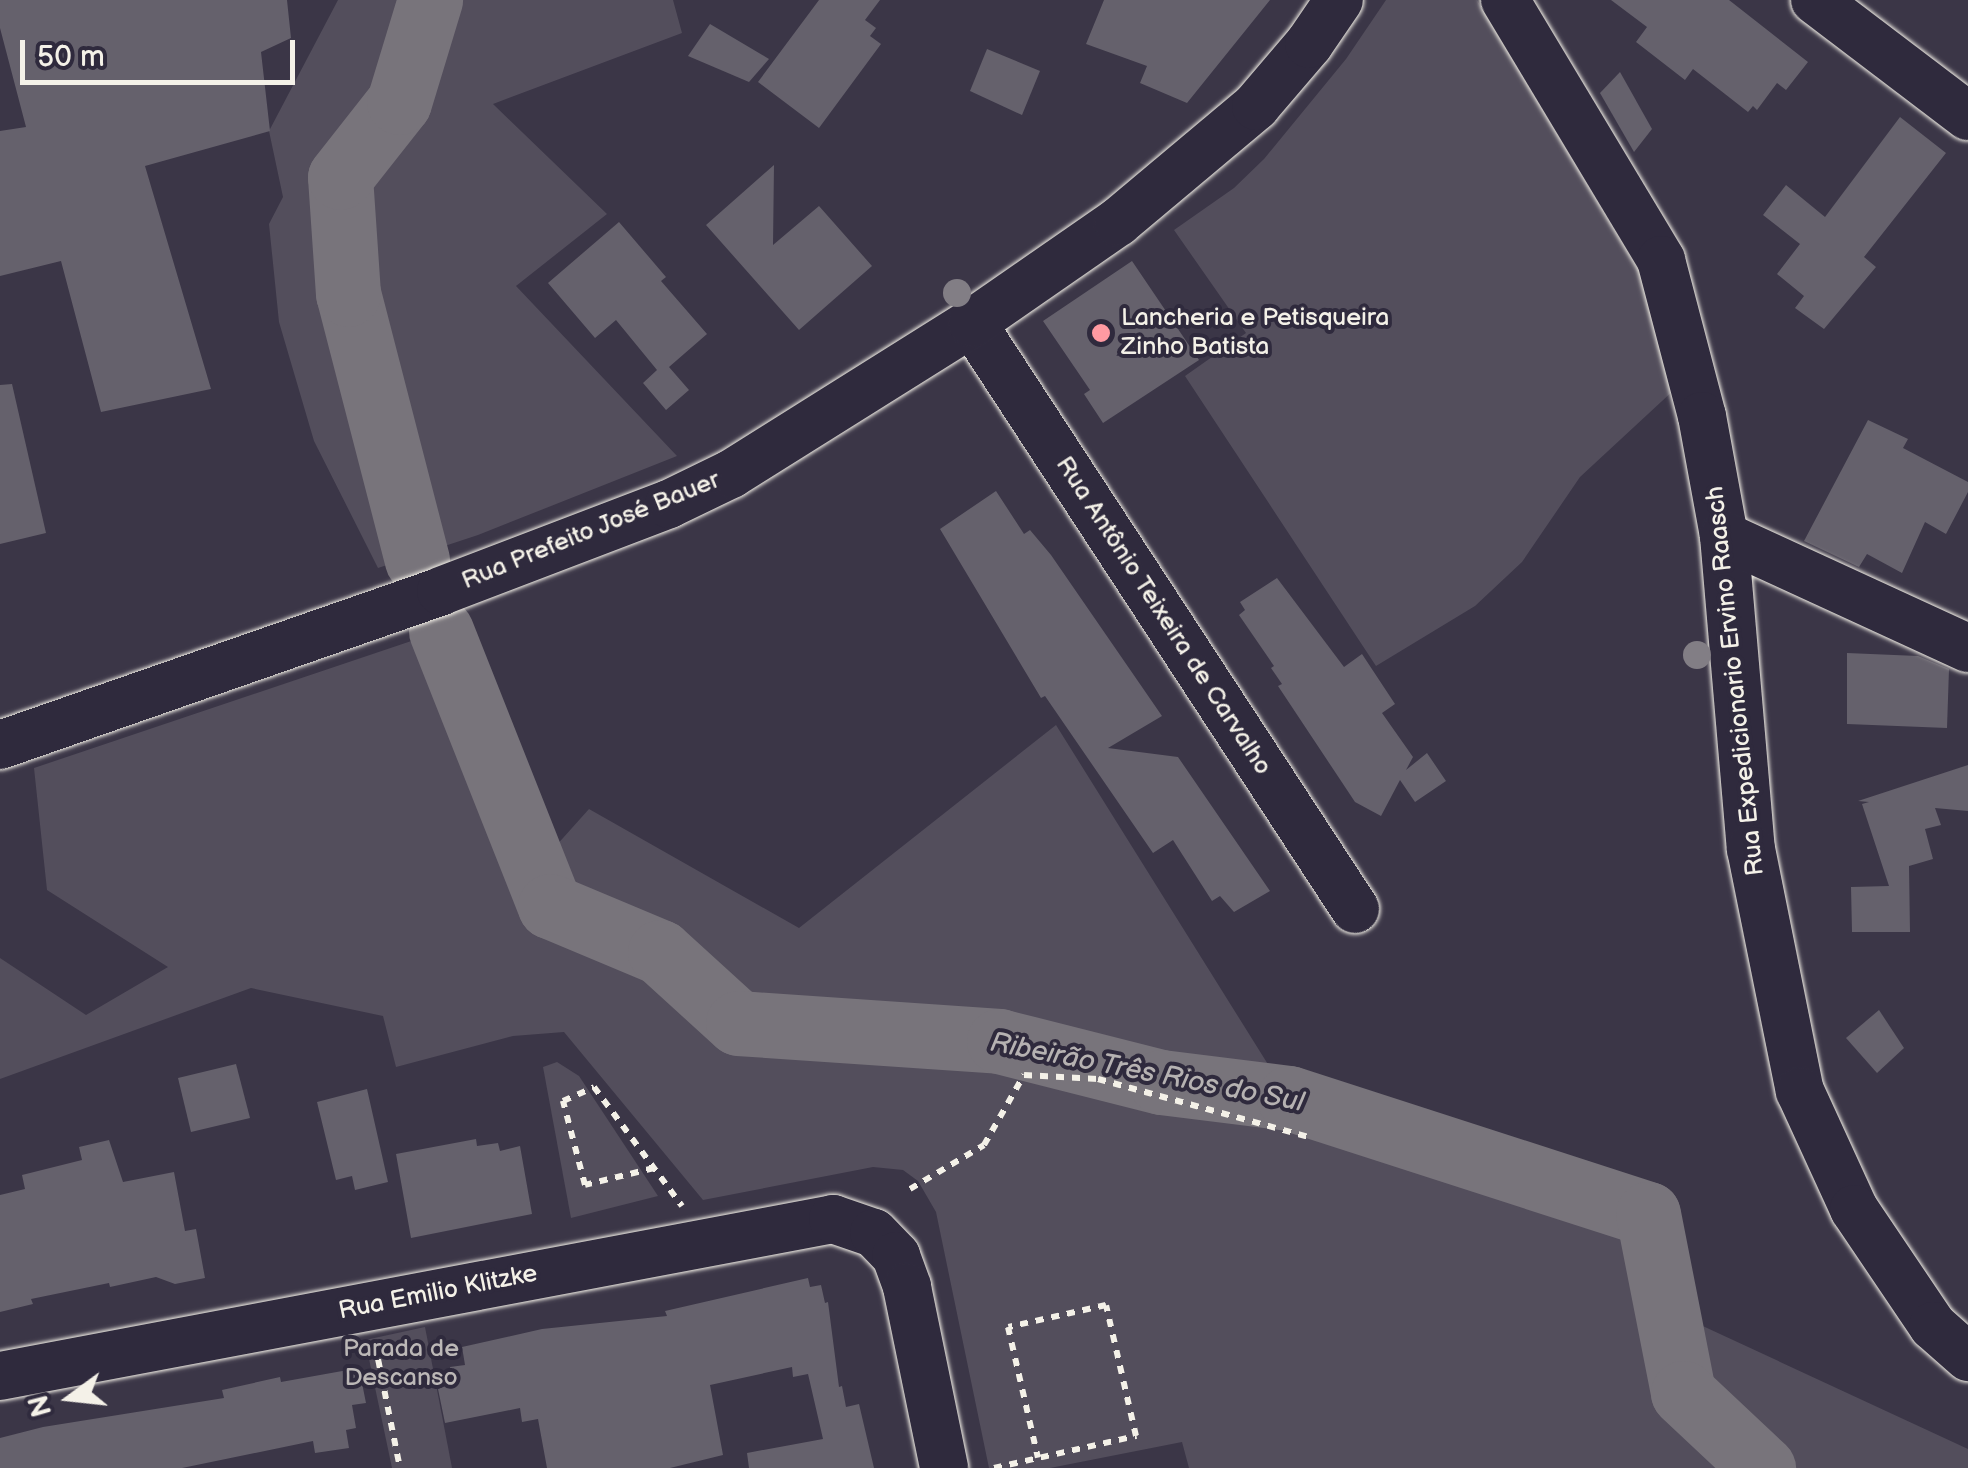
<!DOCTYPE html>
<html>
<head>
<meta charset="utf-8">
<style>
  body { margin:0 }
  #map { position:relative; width:1968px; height:1468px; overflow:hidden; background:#3b3647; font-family:"Balsamiq Sans",sans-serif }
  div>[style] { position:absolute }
  .green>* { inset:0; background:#534e5c }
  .river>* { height:65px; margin:-32.5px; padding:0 32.5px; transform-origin:32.5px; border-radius:32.5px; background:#78747b }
  .building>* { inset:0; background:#65616c }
  .path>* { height:6px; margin-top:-3px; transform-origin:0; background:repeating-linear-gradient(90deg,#f4f1e8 0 8px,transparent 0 16px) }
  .roads { filter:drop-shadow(0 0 2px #f4f1e8) drop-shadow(0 0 2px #f4f1e8) }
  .minor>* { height:48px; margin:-24px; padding:0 24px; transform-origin:24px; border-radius:24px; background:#2f2a3d }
  .trees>* { width:28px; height:28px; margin:-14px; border-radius:50%; background:#827e85 }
  .dots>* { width:28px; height:28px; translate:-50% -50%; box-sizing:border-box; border:5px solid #2f2a3d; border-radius:50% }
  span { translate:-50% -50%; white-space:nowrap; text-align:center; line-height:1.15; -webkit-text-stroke:8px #2f2a3d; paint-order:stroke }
  .poi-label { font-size:25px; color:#f4f1e8 }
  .left { translate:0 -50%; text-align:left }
  .street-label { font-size:25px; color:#f4f1e8 }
  .park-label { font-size:25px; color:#bcb8b7 }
  .water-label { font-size:28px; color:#b6b2b2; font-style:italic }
  .north { position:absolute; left:20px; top:1348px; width:100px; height:100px; -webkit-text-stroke:8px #2f2a3d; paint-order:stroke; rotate:255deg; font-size:28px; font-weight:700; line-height:40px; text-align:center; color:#f4f1e8 }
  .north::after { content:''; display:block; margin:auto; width:35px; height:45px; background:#f4f1e8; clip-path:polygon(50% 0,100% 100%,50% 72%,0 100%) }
  .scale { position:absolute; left:20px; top:40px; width:275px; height:45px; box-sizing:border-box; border:5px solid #f4f1e8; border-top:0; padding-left:12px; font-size:30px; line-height:35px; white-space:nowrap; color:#f4f1e8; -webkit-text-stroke:8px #2f2a3d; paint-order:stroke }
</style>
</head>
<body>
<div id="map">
  <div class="green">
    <div style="clip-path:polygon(338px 0,673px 0,682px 33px,493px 104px,607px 214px,516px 286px,677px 456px,478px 535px,378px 568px,314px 441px,279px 322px,269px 224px,283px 197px,269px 131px)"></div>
    <div style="clip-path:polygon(1386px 0,1477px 0,1645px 282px,1675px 389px,1580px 477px,1522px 562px,1475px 606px,1376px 666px,1185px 376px,1246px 333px,1174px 230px,1234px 188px,1264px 159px,1346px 59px)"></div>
    <div style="clip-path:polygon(441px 631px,537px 867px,589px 809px,799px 928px,1056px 725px,1289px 1098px,1648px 1214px,1666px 1309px,1968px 1449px,1968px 1468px,1189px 1468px,1182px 1442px,1050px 1468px,989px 1468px,936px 1212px,918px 1181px,903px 1170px,873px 1167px,703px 1200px,564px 1032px,513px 1036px,396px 1067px,383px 1016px,251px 988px,0 1079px,0 958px,86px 1015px,168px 967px,47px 890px,34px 768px)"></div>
    <div style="clip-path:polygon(557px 1062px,579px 1076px,658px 1196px,571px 1218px,543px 1067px)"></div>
    <div style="clip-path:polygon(425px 1327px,452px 1468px,392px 1468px,365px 1340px)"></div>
  </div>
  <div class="river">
    <div style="left:417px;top:560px;width:275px;rotate:-104.5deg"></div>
    <div style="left:348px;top:294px;width:117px;rotate:-93.9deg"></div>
    <div style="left:340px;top:177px;width:95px;rotate:-51.8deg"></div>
    <div style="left:399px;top:102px;width:107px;rotate:-73.1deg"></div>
    <div style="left:441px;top:631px;width:296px;rotate:68.4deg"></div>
    <div style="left:550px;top:906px;width:119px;rotate:22.7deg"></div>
    <div style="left:660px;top:952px;width:105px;rotate:42.3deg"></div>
    <div style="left:738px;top:1023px;width:262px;rotate:3.9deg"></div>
    <div style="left:999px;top:1041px;width:167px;rotate:14.2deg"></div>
    <div style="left:1161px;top:1082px;width:129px;rotate:7.1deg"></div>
    <div style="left:1289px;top:1098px;width:377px;rotate:17.9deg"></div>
    <div style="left:1648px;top:1214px;width:182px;rotate:78.9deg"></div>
    <div style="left:1683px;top:1393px;width:110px;rotate:43.2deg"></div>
  </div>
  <div class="building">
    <div style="clip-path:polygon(0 0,287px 0,291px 38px,261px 52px,270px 131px,145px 166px,211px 389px,101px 412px,61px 261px,0 276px,0 131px,26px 127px,0 28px)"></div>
    <div style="clip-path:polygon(819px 0,880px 0,865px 20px,876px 28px,870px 36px,881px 44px,819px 128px,758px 82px)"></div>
    <div style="clip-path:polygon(1104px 0,1270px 0,1187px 103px,1140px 83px,1147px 66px,1086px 44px)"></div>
    <div style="clip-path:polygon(1611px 0,1729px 0,1808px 62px,1786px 90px,1777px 83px,1757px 110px,1753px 106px,1748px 112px,1693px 69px,1685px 80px,1636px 42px,1647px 27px)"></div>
    <div style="clip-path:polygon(710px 24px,769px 59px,749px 82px,688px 56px)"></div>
    <div style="clip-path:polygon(987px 49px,1040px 71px,1022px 115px,970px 91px)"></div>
    <div style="clip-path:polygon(1620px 72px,1652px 129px,1634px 152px,1600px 93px)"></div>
    <div style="clip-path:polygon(1900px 117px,1946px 153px,1864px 257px,1876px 267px,1824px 329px,1795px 308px,1804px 296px,1777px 274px,1800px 244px,1763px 215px,1786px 185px,1825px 217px)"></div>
    <div style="clip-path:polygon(774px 165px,773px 245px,819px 206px,872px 266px,799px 330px,706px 225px)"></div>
    <div style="clip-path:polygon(619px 222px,666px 277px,661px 281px,707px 334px,669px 367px,689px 390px,666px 410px,643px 383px,657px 370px,616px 320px,595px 338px,548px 283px)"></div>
    <div style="clip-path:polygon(1132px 261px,1199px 360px,1103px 423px,1084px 394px,1090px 390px,1043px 321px)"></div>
    <div style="clip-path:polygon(12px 384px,46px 533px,0 544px,0 385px)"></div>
    <div style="clip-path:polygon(1868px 420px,1908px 439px,1903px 448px,1968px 482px,1968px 492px,1946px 534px,1925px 522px,1902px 573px,1867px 554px,1859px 567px,1804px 541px)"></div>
    <div style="clip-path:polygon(996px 491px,1024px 534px,1030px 530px,1051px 555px,1162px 716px,1108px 748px,1178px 757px,1270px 891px,1234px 912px,1220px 896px,1212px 901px,1173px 840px,1153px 853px,1045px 696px,1041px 698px,940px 529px)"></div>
    <div style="clip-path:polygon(1277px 578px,1344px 667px,1362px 654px,1395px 704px,1382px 713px,1413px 757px,1406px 770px,1427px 753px,1446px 781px,1415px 802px,1400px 780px,1381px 816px,1355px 802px,1278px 686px,1282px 684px,1271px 668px,1274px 666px,1239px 615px,1245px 610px,1240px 602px)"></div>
    <div style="clip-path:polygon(1847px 653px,1918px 656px,1949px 669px,1947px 728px,1847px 724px)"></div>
    <div style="clip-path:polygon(1968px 765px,1968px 811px,1935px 808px,1941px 825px,1925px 829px,1933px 859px,1909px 866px,1910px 932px,1852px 932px,1851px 887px,1889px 886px,1862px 804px,1869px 802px,1858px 801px)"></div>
    <div style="clip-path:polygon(1879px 1010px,1904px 1048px,1877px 1073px,1846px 1038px)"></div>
    <div style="clip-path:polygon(236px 1064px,250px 1118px,191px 1132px,178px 1078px)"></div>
    <div style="clip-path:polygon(367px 1089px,388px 1182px,355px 1190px,352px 1176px,336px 1180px,317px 1102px)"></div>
    <div style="clip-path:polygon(476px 1139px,477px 1146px,498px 1143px,500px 1151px,520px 1146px,532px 1214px,411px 1238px,396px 1154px)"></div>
    <div style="clip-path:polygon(109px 1140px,123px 1182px,174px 1172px,185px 1231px,196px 1229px,205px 1278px,175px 1284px,156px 1277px,110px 1287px,109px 1283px,31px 1299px,33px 1304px,0 1312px,0 1195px,25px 1189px,22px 1175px,82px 1160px,79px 1147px)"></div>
    <div style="clip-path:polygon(808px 1278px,810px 1287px,821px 1285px,825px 1303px,828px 1302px,839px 1387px,842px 1386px,846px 1407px,859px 1404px,874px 1468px,749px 1468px,747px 1453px,823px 1439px,808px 1374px,793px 1377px,792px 1367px,710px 1385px,723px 1455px,670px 1468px,547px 1468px,538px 1419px,522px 1422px,520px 1408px,445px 1423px,438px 1389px,452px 1383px,450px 1367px,465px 1365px,462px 1347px,542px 1329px,667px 1316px,665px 1311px)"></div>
    <div style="clip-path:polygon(359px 1368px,366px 1403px,352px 1405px,356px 1428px,346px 1430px,349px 1448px,315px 1453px,313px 1441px,182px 1468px,0 1468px,0 1438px,43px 1427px,224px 1398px,222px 1390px,280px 1377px,281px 1382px)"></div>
  </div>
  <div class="path">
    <div style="left:654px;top:1168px;width:71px;rotate:166.2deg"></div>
    <div style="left:585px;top:1185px;width:87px;rotate:-104.7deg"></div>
    <div style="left:563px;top:1101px;width:34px;rotate:-24deg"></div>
    <div style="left:594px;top:1087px;width:148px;rotate:53.5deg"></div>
    <div style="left:910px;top:1189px;width:86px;rotate:-30.7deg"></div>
    <div style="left:984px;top:1145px;width:81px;rotate:-60.3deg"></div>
    <div style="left:1024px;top:1075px;width:74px;rotate:3.1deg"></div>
    <div style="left:1098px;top:1079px;width:219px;rotate:15.4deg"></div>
    <div style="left:375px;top:1344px;width:126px;rotate:78.6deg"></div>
    <div style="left:994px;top:1468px;width:146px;rotate:-12.7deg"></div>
    <div style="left:1136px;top:1436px;width:134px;rotate:-102.9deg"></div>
    <div style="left:1106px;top:1305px;width:100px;rotate:167.3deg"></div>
    <div style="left:1008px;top:1327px;width:134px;rotate:77.1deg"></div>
  </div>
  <div class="roads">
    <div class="minor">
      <div style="left:1505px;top:0;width:303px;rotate:59deg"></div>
      <div style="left:1661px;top:260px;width:161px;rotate:75.3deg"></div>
      <div style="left:1702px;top:416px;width:122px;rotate:79.6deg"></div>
      <div style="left:1724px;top:536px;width:314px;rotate:85.1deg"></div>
      <div style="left:1751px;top:849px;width:247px;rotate:78.6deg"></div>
      <div style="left:1800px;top:1091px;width:130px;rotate:65.4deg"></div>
      <div style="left:1854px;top:1209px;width:141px;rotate:56deg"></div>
      <div style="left:1933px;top:1326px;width:47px;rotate:41.5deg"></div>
      <div style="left:1815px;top:0;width:192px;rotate:37.2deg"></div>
      <div style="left:972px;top:323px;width:700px;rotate:56.83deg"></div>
      <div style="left:1724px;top:536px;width:268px;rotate:24.7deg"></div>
      <div style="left:0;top:745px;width:467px;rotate:-19.2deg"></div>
      <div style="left:441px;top:591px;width:244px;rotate:-20.9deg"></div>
      <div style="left:669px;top:504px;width:69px;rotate:-25.8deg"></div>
      <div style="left:731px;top:474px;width:284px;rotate:-32.1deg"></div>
      <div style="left:972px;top:323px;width:178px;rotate:-34.7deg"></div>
      <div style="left:1118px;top:222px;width:180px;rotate:-40deg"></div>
      <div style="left:1256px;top:106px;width:82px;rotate:-49.5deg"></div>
      <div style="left:1309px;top:44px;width:53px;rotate:-55.7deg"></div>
      <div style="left:0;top:1376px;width:848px;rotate:-10.67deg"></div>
      <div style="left:833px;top:1219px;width:43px;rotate:18.9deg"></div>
      <div style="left:874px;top:1233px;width:32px;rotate:46deg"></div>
      <div style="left:896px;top:1256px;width:33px;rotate:70deg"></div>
      <div style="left:907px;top:1287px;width:185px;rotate:78.4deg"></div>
    </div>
  </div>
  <div class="trees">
    <div style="left:957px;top:293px"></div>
    <div style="left:1697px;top:655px"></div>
  </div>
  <div class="dots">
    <div style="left:1101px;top:333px;background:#ff9aa2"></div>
  </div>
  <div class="poi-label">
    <span class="left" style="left:1121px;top:333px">Lancheria e Petisqueira<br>Zinho Batista</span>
  </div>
  <div class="street-label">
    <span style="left:591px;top:531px;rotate:-22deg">Rua Prefeito José Bauer</span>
    <span style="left:1163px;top:616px;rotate:57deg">Rua Antônio Teixeira de Carvalho</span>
    <span style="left:1736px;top:681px;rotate:-96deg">Rua Expedicionario Ervino Raasch</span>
    <span style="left:438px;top:1293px;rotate:-11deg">Rua Emilio Klitzke</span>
  </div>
  <div class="park-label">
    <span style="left:401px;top:1364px">Parada de<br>Descanso</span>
  </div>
  <div class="water-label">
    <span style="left:1147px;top:1073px;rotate:11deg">Ribeirão Três Rios do Sul</span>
  </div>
  <div class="north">N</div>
  <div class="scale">50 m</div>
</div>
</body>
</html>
